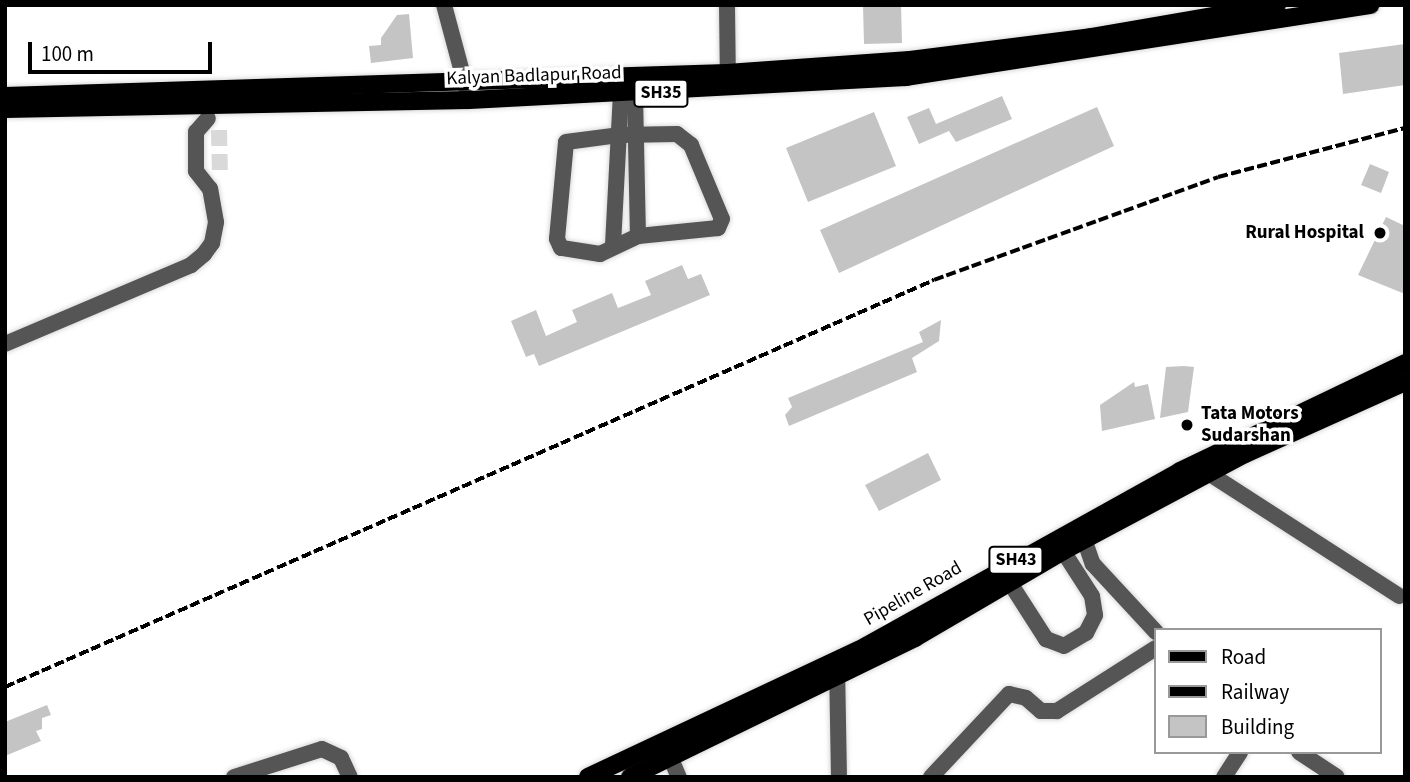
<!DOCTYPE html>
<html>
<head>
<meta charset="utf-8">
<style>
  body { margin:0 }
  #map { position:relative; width:1410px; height:782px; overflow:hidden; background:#fff; font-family:"Source Sans 3",sans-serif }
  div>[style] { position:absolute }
  .building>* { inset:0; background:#c4c4c4 }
  .minor-tunnel>* { height:16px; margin-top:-8px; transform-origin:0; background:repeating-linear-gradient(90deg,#d9d9d9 0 16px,transparent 0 24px) }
  .roads { filter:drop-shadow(0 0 2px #dbdbdb) drop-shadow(0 0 2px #dbdbdb) }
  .minor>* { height:16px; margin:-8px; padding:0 8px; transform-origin:8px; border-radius:8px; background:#555 }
  .major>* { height:18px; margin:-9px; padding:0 9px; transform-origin:9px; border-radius:9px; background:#000 }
  .rail>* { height:3.5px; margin-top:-1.75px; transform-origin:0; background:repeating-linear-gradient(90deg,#000 0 10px,transparent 0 13.5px) }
  .dots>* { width:19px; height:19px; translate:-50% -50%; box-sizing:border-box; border:4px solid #fff; border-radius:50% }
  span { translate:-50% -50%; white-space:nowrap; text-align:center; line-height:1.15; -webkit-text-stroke:7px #fff; paint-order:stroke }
  .shield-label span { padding:2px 5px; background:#fff; border:2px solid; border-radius:5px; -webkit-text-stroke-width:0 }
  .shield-label { font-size:18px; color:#000; font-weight:700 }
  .street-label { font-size:19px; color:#000 }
  .poi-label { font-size:19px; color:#000; font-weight:700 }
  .right { translate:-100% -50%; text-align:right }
  .left { translate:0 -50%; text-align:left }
  .frame { position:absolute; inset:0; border:7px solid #000; pointer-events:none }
  .legend { position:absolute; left:1154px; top:628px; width:228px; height:126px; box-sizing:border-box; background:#fff; border:2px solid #999; margin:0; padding:9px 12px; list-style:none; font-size:21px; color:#000 }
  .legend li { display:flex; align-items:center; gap:14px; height:35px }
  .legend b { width:35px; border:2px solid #999 }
  .scale { position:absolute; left:28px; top:42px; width:184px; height:32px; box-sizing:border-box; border:4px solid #000; border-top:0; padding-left:9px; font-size:21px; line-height:24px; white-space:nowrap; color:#000; -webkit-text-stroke:5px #fff; paint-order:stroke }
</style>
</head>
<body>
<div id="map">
  <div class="building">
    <div style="clip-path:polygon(863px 5px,901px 5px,902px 43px,864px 44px)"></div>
    <div style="clip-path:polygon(409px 14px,413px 58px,371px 63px,369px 46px,381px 45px,381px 38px,397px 15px)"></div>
    <div style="clip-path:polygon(1405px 44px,1405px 85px,1343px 94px,1339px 53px)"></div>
    <div style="clip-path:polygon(1002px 96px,1012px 119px,956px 142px,949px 131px,919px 144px,907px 117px,929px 108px,936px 124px)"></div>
    <div style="clip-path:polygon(1097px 107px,1114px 146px,839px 273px,820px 230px)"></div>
    <div style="clip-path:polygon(874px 112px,896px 166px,808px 202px,786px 148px)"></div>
    <div style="clip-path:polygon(1370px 164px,1389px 172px,1381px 193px,1361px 185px)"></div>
    <div style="clip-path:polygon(1386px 217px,1405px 226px,1405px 294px,1358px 275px)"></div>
    <div style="clip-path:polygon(682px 265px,688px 279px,701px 274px,710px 295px,539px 366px,534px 354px,526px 357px,511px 321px,536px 310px,546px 336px,577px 322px,572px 310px,612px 293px,618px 308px,651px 295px,645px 281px)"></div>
    <div style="clip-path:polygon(941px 320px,939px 341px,912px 358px,917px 372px,789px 426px,785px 415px,792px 407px,788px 398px,923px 342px,919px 332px)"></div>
    <div style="clip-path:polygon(1184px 366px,1194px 367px,1188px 412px,1160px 418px,1166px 367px)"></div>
    <div style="clip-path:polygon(1134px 382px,1135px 387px,1148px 384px,1155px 419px,1102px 431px,1100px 405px)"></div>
    <div style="clip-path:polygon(928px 453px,941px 480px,879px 511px,865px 485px)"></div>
    <div style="clip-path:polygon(47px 705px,51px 715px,42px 718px,42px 729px,36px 731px,41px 741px,5px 756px,5px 722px)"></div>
  </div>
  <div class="minor-tunnel">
    <div style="left:219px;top:130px;width:47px;rotate:88.8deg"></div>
  </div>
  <div class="roads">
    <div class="minor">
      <div style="left:444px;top:5px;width:89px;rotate:75deg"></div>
      <div style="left:727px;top:5px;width:79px;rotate:89.3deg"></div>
      <div style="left:635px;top:94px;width:142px;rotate:88.8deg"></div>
      <div style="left:677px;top:134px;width:18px;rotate:38deg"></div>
      <div style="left:691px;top:145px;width:80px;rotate:67.3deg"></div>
      <div style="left:722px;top:219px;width:10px;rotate:114deg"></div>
      <div style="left:718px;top:228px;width:80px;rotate:174.3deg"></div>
      <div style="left:638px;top:236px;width:42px;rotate:154.7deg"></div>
      <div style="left:600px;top:254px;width:39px;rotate:-171deg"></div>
      <div style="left:561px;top:248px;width:10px;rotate:-114deg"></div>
      <div style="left:557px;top:239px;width:97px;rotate:-84.7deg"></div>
      <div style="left:566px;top:142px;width:53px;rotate:-7.5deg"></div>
      <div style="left:619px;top:135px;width:58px;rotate:-1deg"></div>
      <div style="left:613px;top:245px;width:151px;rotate:-87deg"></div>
      <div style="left:5px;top:344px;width:202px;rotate:-23deg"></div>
      <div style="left:191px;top:265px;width:17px;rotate:-40deg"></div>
      <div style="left:204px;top:254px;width:14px;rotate:-54deg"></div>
      <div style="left:212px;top:243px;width:21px;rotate:-79deg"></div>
      <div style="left:216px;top:222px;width:34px;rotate:-100deg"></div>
      <div style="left:210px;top:189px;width:23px;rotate:-128deg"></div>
      <div style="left:196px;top:171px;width:39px;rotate:-90deg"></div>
      <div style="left:196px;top:132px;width:18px;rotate:-49deg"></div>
      <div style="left:1205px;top:465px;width:10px;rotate:61deg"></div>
      <div style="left:1210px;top:474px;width:225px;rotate:32.8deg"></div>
      <div style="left:1081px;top:530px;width:36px;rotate:71deg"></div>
      <div style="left:1093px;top:564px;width:93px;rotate:47.2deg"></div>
      <div style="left:1003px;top:572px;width:80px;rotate:57.3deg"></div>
      <div style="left:1046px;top:639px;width:19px;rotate:21deg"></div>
      <div style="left:1064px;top:646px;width:26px;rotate:-31deg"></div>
      <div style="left:1086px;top:633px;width:20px;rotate:-63deg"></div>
      <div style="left:1095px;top:615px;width:19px;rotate:-99deg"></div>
      <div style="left:1092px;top:596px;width:54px;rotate:-122.8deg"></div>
      <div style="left:837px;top:664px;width:113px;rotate:89deg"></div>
      <div style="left:666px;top:747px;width:33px;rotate:67deg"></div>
      <div style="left:1299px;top:752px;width:45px;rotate:33.3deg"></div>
      <div style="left:234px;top:777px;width:92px;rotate:-17.7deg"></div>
      <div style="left:322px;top:749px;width:21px;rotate:25deg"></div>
      <div style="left:341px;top:758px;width:21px;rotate:65deg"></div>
      <div style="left:931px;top:777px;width:114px;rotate:-46.8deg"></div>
      <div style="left:1009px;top:694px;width:17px;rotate:13deg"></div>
      <div style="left:1026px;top:698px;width:20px;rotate:41deg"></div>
      <div style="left:1041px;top:711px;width:16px"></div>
      <div style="left:1057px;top:711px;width:117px;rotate:-32.5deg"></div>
      <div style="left:1224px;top:777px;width:30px;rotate:-57deg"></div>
    </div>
    <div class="major">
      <div style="left:5px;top:96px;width:722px;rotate:-1.82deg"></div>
      <div style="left:727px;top:73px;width:183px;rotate:-4.1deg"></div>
      <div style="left:910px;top:60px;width:182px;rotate:-7.2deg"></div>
      <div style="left:1091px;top:37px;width:189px;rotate:-9.8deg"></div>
      <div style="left:5px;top:109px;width:464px;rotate:-1.1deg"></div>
      <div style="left:469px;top:100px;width:438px;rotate:-3deg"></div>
      <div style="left:906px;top:77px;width:470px;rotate:-8.8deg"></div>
      <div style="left:588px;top:777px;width:307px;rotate:-25.2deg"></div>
      <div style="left:866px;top:646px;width:359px;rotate:-29.1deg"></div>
      <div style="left:1180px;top:471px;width:250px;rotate:-25.6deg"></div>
      <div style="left:630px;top:777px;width:317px;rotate:-26deg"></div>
      <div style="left:915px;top:638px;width:172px;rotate:-30.4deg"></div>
      <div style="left:1063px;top:551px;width:206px;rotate:-28.1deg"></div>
      <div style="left:1245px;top:454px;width:175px;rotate:-24.2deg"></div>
    </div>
  </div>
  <div class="rail">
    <div style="left:5px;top:687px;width:1014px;rotate:-23.66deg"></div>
    <div style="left:934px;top:280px;width:302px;rotate:-19.9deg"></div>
    <div style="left:1218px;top:177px;width:193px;rotate:-14.7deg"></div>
  </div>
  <div class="dots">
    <div style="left:1380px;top:233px;background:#000"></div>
    <div style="left:1187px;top:425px;background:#000"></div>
  </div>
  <div class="shield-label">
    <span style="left:661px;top:93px">SH35</span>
    <span style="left:1016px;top:560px">SH43</span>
  </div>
  <div class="street-label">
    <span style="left:534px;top:76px;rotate:-2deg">Kalyan Badlapur Road</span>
    <span style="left:913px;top:594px;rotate:-30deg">Pipeline Road</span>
  </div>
  <div class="poi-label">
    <span class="right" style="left:1364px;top:233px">Rural Hospital</span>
    <span class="left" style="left:1201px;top:425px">Tata Motors<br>Sudarshan</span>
  </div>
  <div class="frame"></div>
  <ul class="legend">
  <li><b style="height:9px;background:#000"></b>Road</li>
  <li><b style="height:9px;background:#000"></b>Railway</li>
  <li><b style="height:19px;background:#c4c4c4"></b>Building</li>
  </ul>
  <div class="scale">100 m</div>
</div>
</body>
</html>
